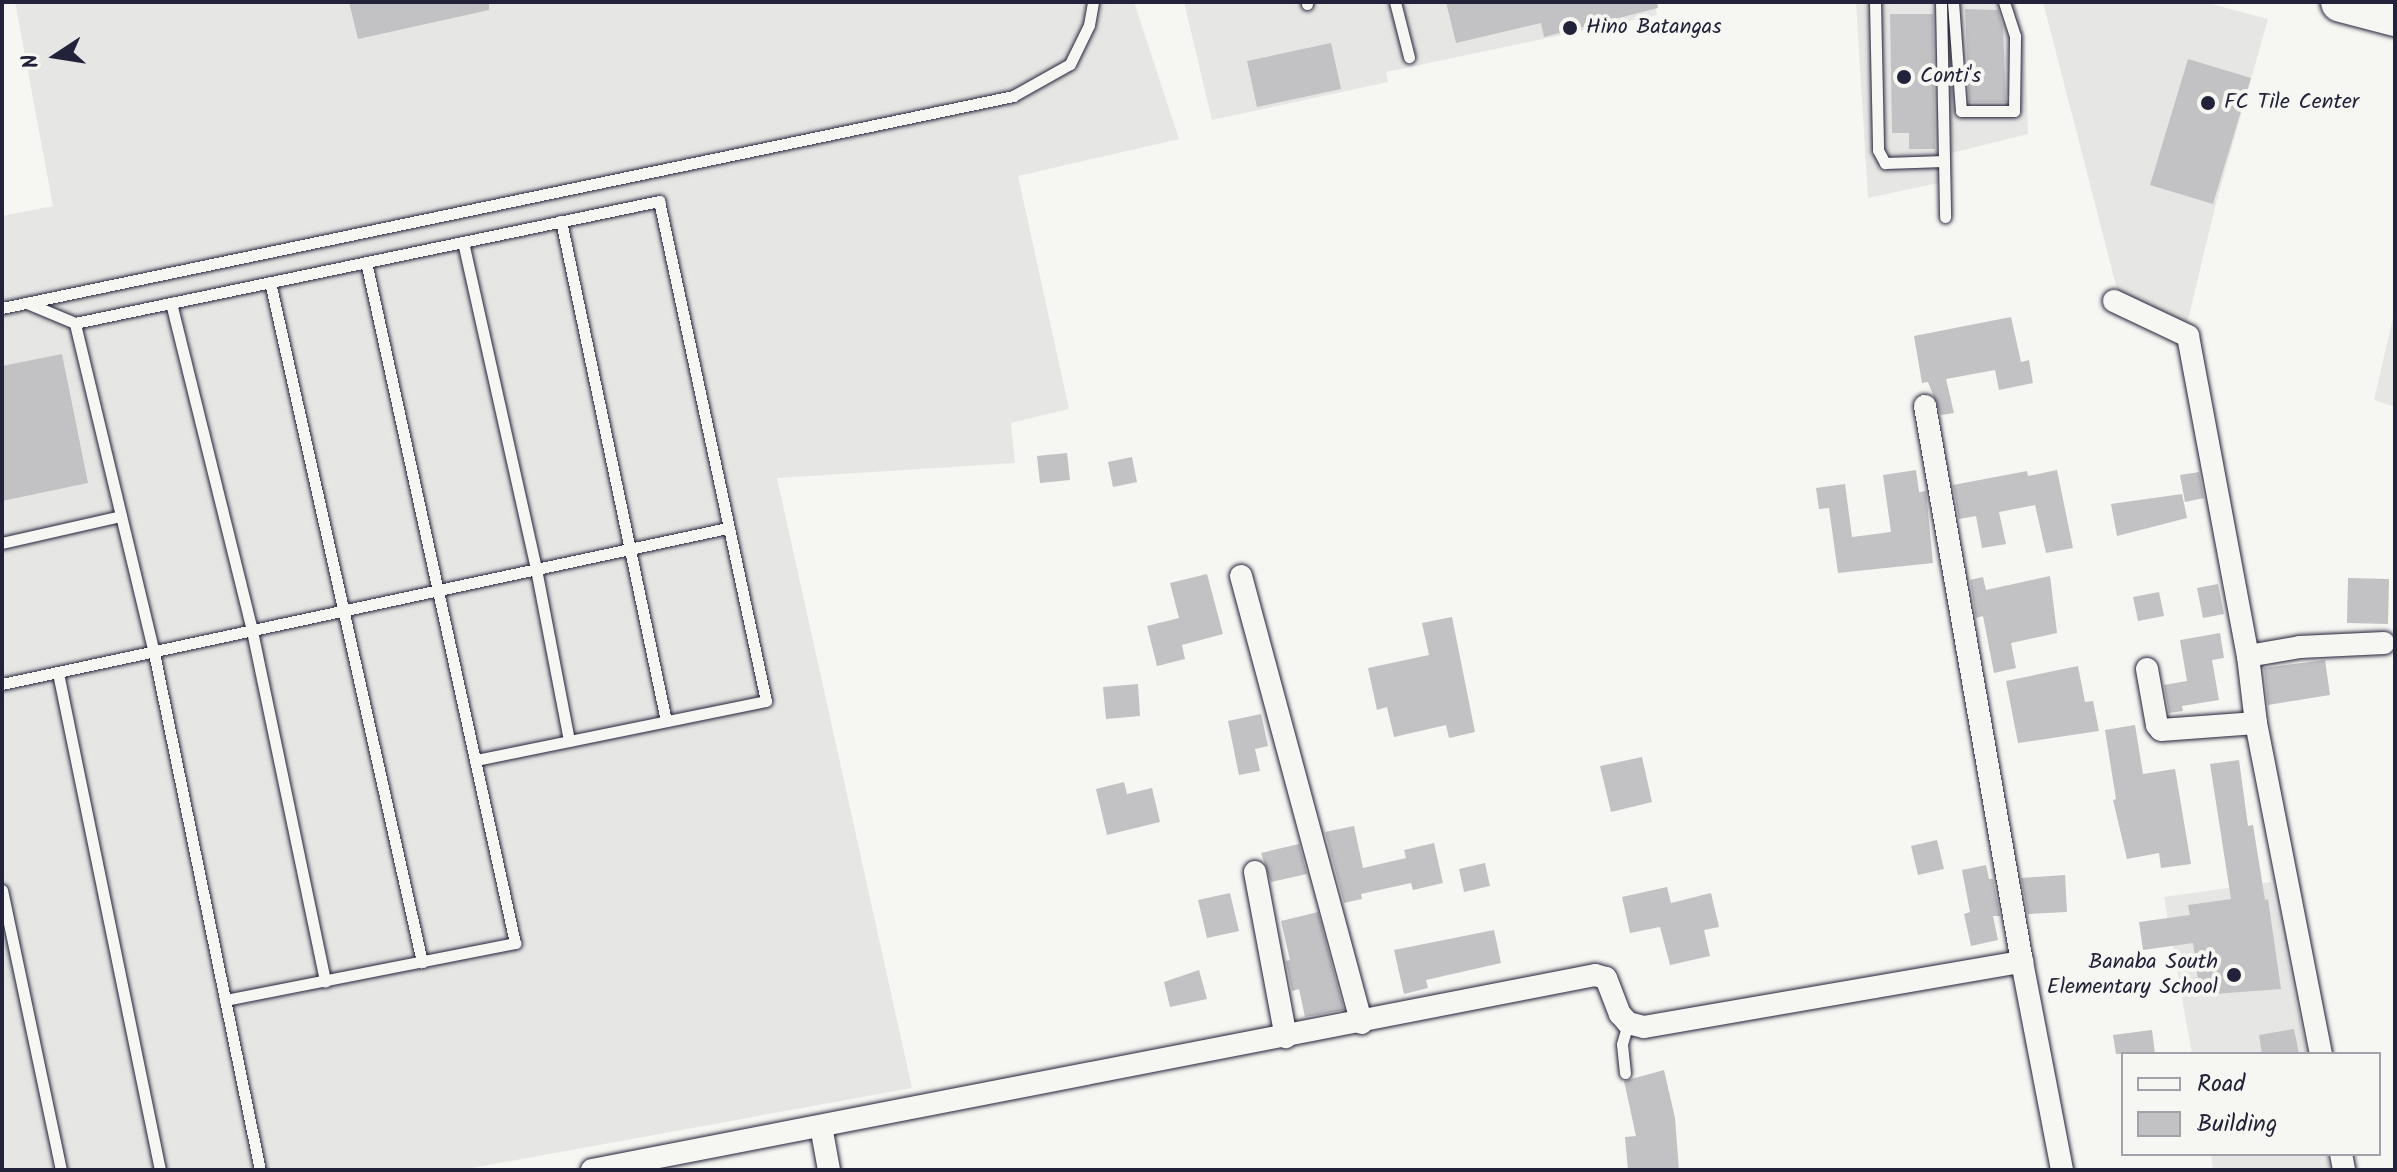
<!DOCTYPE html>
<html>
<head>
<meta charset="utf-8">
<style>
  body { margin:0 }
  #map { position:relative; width:2397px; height:1172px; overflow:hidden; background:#f6f6f2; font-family:Kalam,sans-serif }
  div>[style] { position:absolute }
  .built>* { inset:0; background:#e6e6e4 }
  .building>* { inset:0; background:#c2c2c4 }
  .roads { filter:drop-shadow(0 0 2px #22223b) drop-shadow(0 0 2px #22223b) }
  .lane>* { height:11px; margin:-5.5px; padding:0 5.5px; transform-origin:5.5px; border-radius:5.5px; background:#f6f6f2 }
  .street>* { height:22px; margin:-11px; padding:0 11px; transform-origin:11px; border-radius:11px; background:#f6f6f2 }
  .highway>* { height:40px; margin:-20px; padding:0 20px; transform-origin:20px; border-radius:20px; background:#f6f6f2 }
  .dots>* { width:22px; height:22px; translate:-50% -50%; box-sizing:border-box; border:4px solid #f6f6f2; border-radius:50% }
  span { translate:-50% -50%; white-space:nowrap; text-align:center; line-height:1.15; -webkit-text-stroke:8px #f6f6f2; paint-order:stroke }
  .poi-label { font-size:22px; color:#22223b }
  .left { translate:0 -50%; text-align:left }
  .right { translate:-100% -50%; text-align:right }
  .frame { position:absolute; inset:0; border:4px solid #22223b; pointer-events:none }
  .legend { position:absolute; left:2121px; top:1052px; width:260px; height:104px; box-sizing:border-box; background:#f6f6f2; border:2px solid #a1a1a9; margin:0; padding:10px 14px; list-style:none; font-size:24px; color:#22223b }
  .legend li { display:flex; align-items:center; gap:16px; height:40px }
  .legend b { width:40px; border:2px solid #a1a1a9 }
  .north { position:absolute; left:16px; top:16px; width:80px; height:80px; -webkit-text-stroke:6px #f6f6f2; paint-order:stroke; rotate:258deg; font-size:22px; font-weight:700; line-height:32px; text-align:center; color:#22223b }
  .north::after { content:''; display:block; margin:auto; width:28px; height:36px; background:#22223b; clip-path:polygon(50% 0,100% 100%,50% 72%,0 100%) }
</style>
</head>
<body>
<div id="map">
  <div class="built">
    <div style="clip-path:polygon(15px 2px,1134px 2px,1179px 139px,1018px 176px,1069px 409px,1011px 423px,1015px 463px,777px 478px,912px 1088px,461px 1170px,2px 1170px,2px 216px,53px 206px)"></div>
    <div style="clip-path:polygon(1184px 2px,1654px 2px,1657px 15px,1386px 72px,1388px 82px,1212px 120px)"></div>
    <div style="clip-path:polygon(1856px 2px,2015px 2px,2025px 36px,2028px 134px,1951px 153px,1952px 180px,1868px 198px)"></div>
    <div style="clip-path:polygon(2043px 2px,2204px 2px,2268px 19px,2215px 207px,2186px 328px,2119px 297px)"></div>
    <div style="clip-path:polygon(2395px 309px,2395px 407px,2374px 400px)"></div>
    <div style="clip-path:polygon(2271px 882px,2307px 1054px,2192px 1054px,2164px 897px)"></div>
    <div style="clip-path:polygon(2211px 1154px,2327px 1154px,2330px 1170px,2213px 1170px)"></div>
  </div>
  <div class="building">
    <div style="clip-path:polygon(349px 2px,489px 2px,489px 10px,358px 39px)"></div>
    <div style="clip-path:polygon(1446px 2px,1657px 2px,1658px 8px,1544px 37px,1541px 23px,1456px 43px)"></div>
    <div style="clip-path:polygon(1965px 9px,1998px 10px,2003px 28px,2006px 102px,1969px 102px)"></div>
    <div style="clip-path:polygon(1890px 14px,1933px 14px,1935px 149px,1909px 149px,1909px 133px,1892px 133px)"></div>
    <div style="clip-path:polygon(1331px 43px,1341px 89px,1257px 107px,1247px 61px)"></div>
    <div style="clip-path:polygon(2188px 59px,2251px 78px,2213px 204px,2150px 185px)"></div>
    <div style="clip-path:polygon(2011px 317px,2021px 362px,2029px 360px,2033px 383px,1999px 390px,1995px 370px,1946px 379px,1954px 413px,1941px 415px,1928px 382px,1922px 383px,1914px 336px)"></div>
    <div style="clip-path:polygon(62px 354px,88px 483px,2px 501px,2px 366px)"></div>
    <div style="clip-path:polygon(1067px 453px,1070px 480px,1040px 483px,1037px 456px)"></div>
    <div style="clip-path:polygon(1132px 457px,1137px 482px,1113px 487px,1108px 462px)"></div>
    <div style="clip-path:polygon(1916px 470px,1919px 492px,1926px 491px,1933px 563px,1838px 573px,1829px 508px,1819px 509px,1816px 488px,1845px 484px,1852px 537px,1891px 532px,1883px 475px)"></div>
    <div style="clip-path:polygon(2057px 470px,2073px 548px,2046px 553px,2035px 505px,1999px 512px,2006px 544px,1982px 548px,1976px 516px,1959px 519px,1953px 485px,2027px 471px,2028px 476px)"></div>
    <div style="clip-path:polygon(2199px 472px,2204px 498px,2185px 502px,2180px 475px)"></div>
    <div style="clip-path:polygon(2182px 494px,2187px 518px,2117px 536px,2111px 504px)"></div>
    <div style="clip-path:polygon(1207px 574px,1223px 634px,1182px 645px,1185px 659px,1157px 666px,1147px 626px,1179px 618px,1170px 583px)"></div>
    <div style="clip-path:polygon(2050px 576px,2057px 633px,2011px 643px,2016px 668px,1994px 673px,1983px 616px,1976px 618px,1970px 580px,1983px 577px,1986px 590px)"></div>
    <div style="clip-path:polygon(2348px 578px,2389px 579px,2388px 624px,2347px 623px)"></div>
    <div style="clip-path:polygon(2218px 584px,2224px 614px,2203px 618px,2197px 588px)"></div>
    <div style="clip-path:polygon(2159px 592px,2164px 616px,2138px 621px,2133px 597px)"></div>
    <div style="clip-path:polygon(1452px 617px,1475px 732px,1449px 738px,1446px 725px,1394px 737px,1387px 707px,1377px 710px,1368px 668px,1429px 655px,1422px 623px)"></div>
    <div style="clip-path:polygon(2220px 633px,2224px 658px,2212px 660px,2219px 700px,2182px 706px,2183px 711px,2169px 713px,2164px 685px,2187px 681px,2180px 640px)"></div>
    <div style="clip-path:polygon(2325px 660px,2330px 695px,2268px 705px,2264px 668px)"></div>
    <div style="clip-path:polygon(2078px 666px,2085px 702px,2093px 701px,2099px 731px,2018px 743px,2006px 681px)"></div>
    <div style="clip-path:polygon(1138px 684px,1140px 716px,1106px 719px,1103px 687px)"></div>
    <div style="clip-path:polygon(1261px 714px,1268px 746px,1255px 749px,1260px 771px,1239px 775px,1228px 721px)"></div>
    <div style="clip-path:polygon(2135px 725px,2143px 774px,2175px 769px,2191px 864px,2161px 868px,2159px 853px,2127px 859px,2113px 800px,2116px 799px,2105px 730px)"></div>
    <div style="clip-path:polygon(1642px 757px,1652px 802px,1611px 812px,1600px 766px)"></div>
    <div style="clip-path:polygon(2239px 760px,2248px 826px,2253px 825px,2265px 900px,2268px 899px,2281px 989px,2200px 995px,2193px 943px,2143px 950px,2139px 922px,2190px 915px,2188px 905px,2231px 899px,2210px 764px)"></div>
    <div style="clip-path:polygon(1124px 782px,1127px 794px,1152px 788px,1160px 822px,1107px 835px,1096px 789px)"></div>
    <div style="clip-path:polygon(1354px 826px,1363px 868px,1406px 858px,1404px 850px,1434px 843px,1443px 883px,1413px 890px,1411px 883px,1361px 894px,1362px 899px,1344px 903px,1325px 832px)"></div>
    <div style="clip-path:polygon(1937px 840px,1944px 869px,1918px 875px,1911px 846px)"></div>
    <div style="clip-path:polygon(1299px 844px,1307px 874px,1271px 882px,1261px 853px)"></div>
    <div style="clip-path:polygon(1485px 863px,1490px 886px,1464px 892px,1459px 869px)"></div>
    <div style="clip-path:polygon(1986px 865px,1989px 879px,1993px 879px,2000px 916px,1993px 916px,1998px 940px,1971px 946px,1964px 914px,1970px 912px,1962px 870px)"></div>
    <div style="clip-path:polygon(2065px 875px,2067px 912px,2028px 914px,2021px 878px)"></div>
    <div style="clip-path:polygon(1667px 887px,1671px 903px,1711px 893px,1719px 927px,1704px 930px,1710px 956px,1670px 965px,1660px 927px,1630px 933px,1622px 897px)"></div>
    <div style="clip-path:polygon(1230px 893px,1239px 931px,1207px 938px,1198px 900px)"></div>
    <div style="clip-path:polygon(1318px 912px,1344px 1010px,1305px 1017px,1299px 989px,1292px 991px,1286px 961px,1290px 960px,1281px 921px)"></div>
    <div style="clip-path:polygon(1494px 930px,1501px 963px,1426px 980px,1428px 988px,1404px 994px,1394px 950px)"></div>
    <div style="clip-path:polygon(1199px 970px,1207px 999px,1170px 1007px,1164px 982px)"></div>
    <div style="clip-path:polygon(2294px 1029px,2299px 1054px,2262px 1054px,2259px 1035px)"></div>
    <div style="clip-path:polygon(2152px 1030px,2155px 1054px,2116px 1054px,2113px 1035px)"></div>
    <div style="clip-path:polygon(1664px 1070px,1675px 1118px,1679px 1170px,1628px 1170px,1625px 1137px,1636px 1136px,1624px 1081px)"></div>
  </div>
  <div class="roads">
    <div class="lane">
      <div style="left:1307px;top:2px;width:2px;rotate:90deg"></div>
      <div style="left:1395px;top:2px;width:57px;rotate:75.7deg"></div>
      <div style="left:1875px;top:2px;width:148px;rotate:88.8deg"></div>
      <div style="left:1878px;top:150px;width:15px;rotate:62deg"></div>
      <div style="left:1885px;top:163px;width:59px;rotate:-1.9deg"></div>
      <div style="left:1941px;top:2px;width:215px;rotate:88.9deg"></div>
      <div style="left:1953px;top:2px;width:109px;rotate:85.8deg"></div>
      <div style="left:1961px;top:111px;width:53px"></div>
      <div style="left:2014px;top:111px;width:75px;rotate:-89.2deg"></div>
      <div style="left:2015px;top:36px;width:36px;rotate:-108deg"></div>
      <div style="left:561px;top:221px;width:511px;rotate:78.14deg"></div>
      <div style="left:463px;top:242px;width:335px;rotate:77.4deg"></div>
      <div style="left:536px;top:569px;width:175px;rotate:79.1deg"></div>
      <div style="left:270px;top:282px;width:697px;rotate:77.4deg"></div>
      <div style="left:27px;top:303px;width:52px;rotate:22.6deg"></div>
      <div style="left:171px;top:303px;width:338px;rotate:76.1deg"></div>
      <div style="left:252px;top:631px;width:358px;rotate:78.2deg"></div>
      <div style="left:2px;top:308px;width:1033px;rotate:-11.84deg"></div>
      <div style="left:1013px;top:96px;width:65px;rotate:-29.3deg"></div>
      <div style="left:1070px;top:64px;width:43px;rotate:-64deg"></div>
      <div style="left:1089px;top:25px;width:23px;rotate:-80deg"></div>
      <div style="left:2px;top:543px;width:122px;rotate:-12.8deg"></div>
      <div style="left:58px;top:673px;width:507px;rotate:78.4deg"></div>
      <div style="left:2px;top:684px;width:742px;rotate:-12.14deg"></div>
      <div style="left:2px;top:890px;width:286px;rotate:78.1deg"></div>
      <div style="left:225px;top:1000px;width:296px;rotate:-11.1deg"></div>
      <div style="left:515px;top:943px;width:697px;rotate:-102.34deg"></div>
      <div style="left:1625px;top:1073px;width:29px;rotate:-96deg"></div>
      <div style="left:1622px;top:1044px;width:22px;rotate:-74deg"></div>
      <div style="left:260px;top:1170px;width:528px;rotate:-101.59deg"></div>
      <div style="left:154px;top:653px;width:339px;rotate:-103.5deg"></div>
      <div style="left:75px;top:323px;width:597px;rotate:-11.8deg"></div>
      <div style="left:659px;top:201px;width:511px;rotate:77.92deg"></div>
      <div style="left:766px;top:701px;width:296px;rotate:168.5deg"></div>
    </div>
    <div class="street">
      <div style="left:2114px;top:301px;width:82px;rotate:25.3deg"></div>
      <div style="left:2188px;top:336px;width:326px;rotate:79.4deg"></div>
      <div style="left:2248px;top:656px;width:67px;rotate:83.2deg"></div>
      <div style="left:2256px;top:723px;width:337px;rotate:78.9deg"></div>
      <div style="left:1925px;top:406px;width:564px;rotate:80.1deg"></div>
      <div style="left:2022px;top:962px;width:212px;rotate:79.1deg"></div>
      <div style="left:1241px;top:576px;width:463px;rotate:74.9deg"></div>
      <div style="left:2248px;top:656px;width:53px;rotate:-9.8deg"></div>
      <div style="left:2300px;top:647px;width:84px;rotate:-2.7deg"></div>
      <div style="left:2147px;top:669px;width:57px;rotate:79.9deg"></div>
      <div style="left:2157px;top:725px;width:6px;rotate:51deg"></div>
      <div style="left:2161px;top:730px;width:95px;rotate:-4.2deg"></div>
      <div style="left:1255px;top:872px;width:168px;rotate:79.4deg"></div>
      <div style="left:821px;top:1126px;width:45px;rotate:79.7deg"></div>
      <div style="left:2341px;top:1154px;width:16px;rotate:79deg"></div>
      <div style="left:592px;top:1170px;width:1022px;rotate:-11deg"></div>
      <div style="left:1595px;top:975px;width:11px;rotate:15deg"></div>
      <div style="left:1606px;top:978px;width:39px;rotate:69deg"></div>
      <div style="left:1620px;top:1014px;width:12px;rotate:48deg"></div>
      <div style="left:1628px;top:1023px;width:16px;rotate:14deg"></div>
      <div style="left:1644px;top:1027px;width:384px;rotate:-9.8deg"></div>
    </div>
    <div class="highway">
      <div style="left:2341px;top:2px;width:56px;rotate:14.5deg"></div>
    </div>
  </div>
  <div class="dots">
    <div style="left:1570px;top:28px;background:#22223b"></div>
    <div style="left:1904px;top:77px;background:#22223b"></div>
    <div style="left:2208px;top:103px;background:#22223b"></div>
    <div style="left:2234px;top:975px;background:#22223b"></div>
  </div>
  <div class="poi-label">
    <span class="left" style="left:1586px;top:28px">Hino Batangas</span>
    <span class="left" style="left:1920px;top:77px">Conti's</span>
    <span class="left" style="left:2224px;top:103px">FC Tile Center</span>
    <span class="right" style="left:2218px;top:975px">Banaba South<br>Elementary School</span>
  </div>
  <div class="frame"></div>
  <ul class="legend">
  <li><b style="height:10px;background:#f6f6f2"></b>Road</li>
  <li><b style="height:22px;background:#c2c2c4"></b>Building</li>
  </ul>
  <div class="north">N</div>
</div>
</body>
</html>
